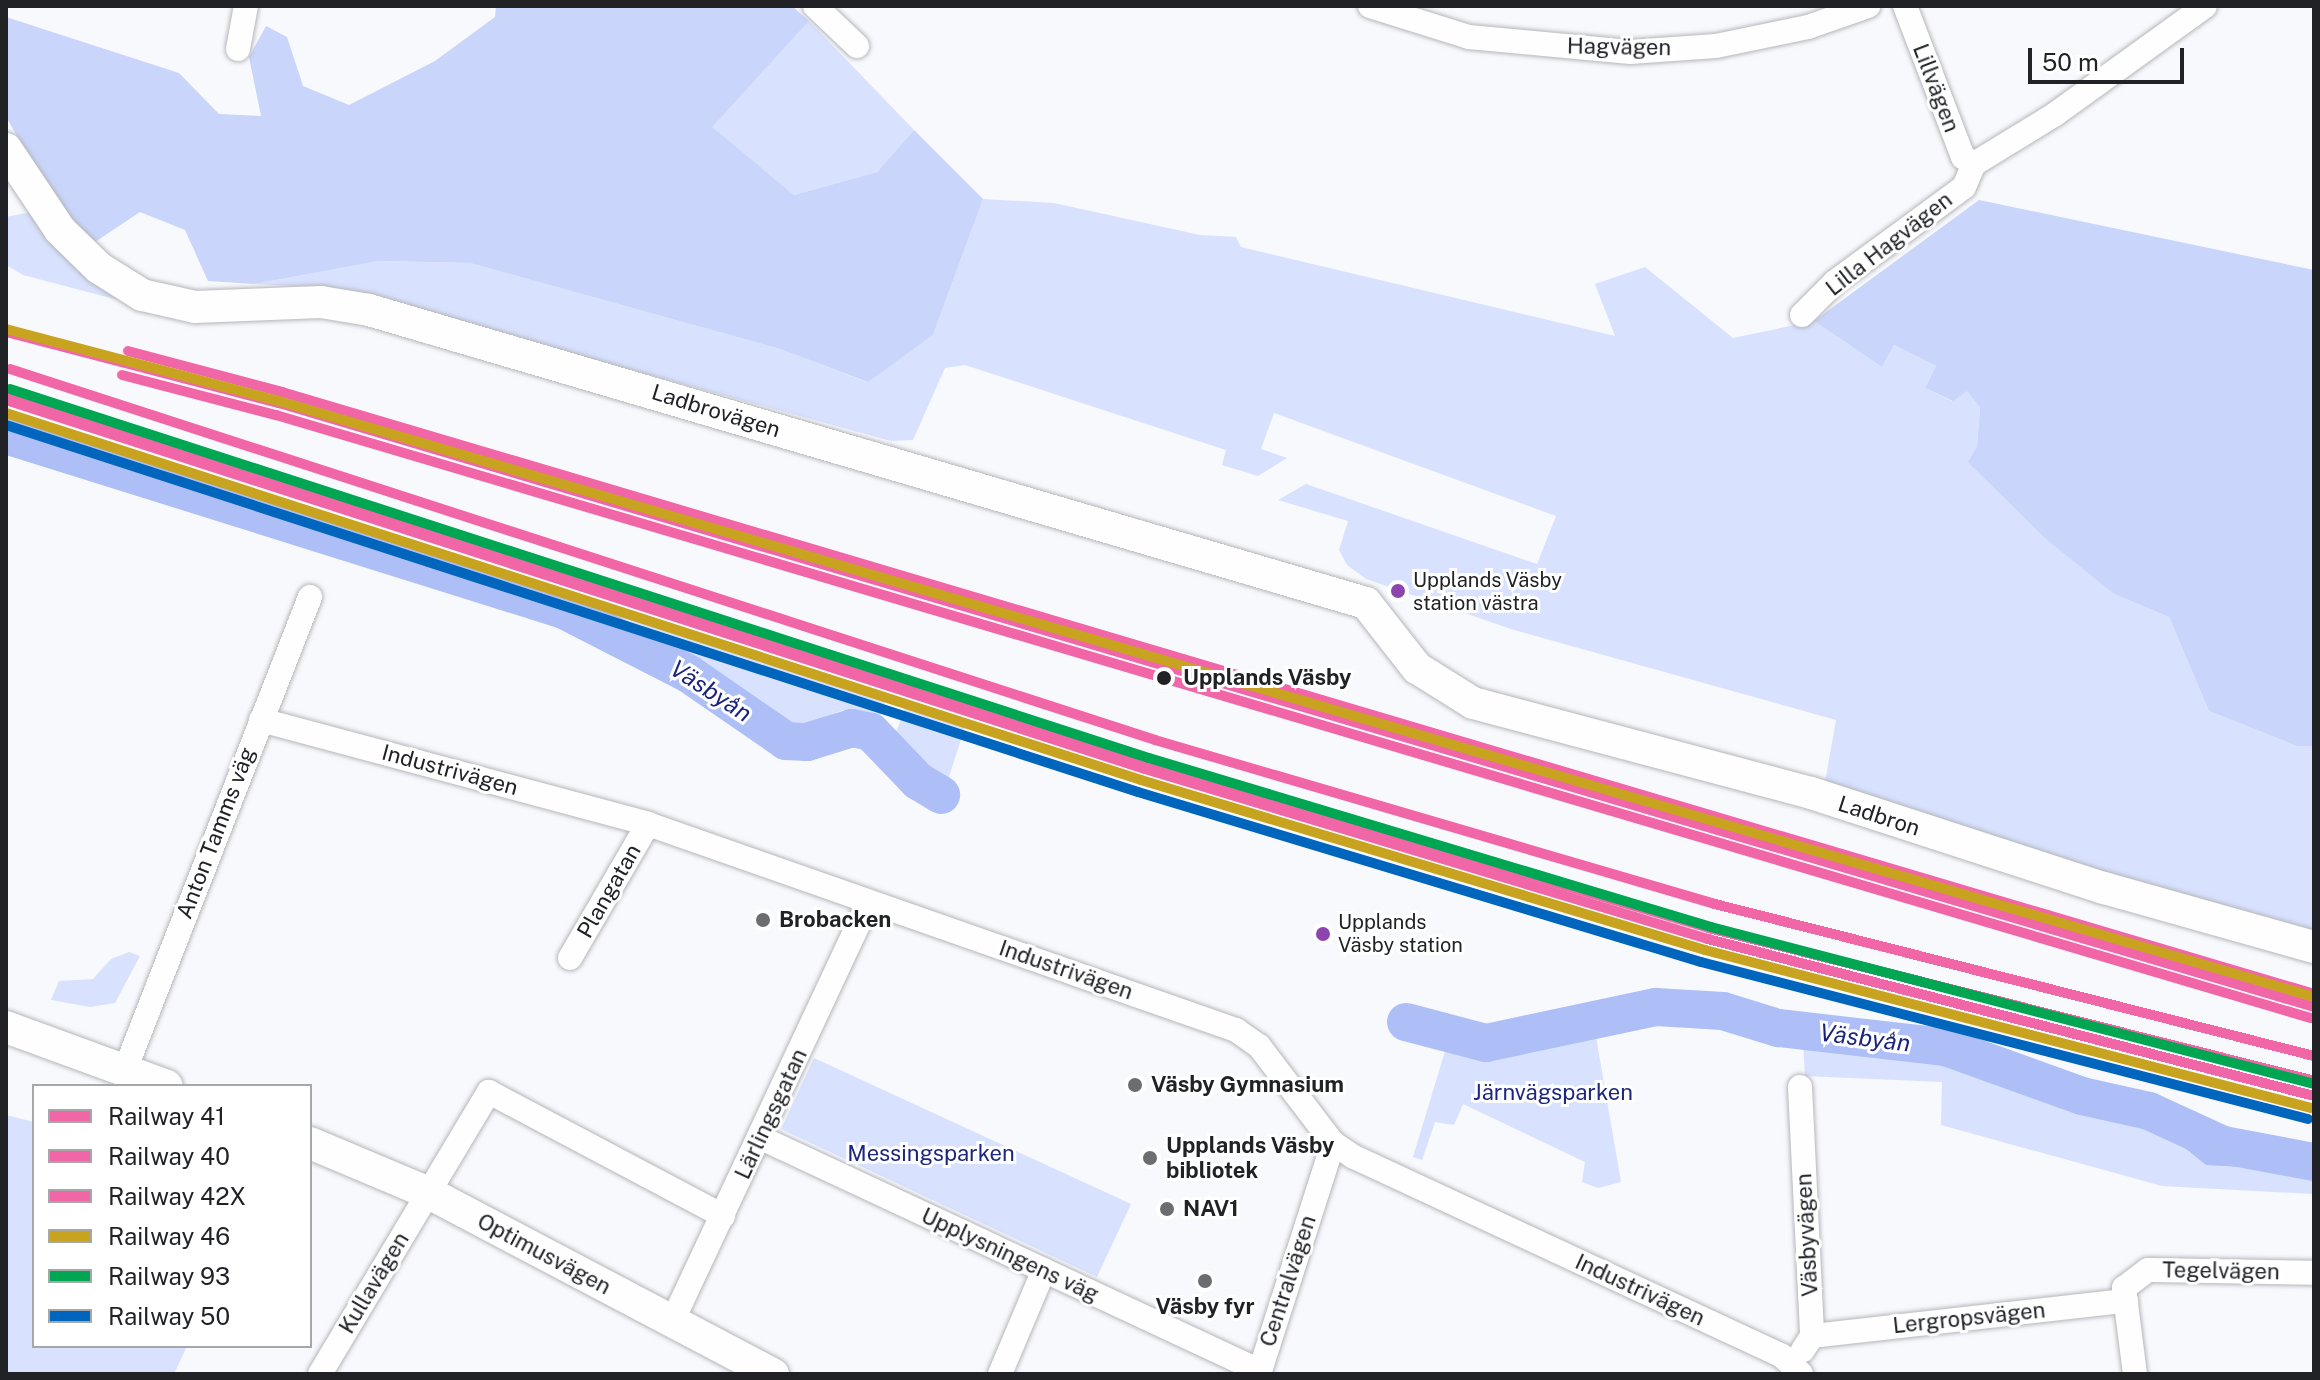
<!DOCTYPE html>
<html>
<head>
<meta charset="utf-8">
<style>
  body { margin:0 }
  #map { position:relative; width:2320px; height:1380px; overflow:hidden; background:#f8f9fd; font-family:"Public Sans",sans-serif }
  div>[style] { position:absolute }
  .green>* { inset:0; background:#d8e1fe }
  .forest>* { inset:0; background:#c9d5fa }
  .water>* { inset:0; background:#aebff7 }
  .river>* { height:38px; margin:-19px; padding:0 19px; transform-origin:19px; border-radius:19px; background:#aebff7 }
  .roads { filter:drop-shadow(0 0 2px #b5b6ba) drop-shadow(0 0 2px #b5b6ba) }
  .street>* { height:24px; margin:-12px; padding:0 12px; transform-origin:12px; border-radius:12px; background:#fefeff }
  .secondary>* { height:32px; margin:-16px; padding:0 16px; transform-origin:16px; border-radius:16px; background:#fefeff }
  .rail-1>* { height:10px; margin:-5px; padding:0 5px; transform-origin:5px; border-radius:5px; background:#f166a7 }
  .rail-2>* { height:10px; margin:-5px; padding:0 5px; transform-origin:5px; border-radius:5px; background:#f166a7 }
  .rail-3>* { height:10px; margin:-5px; padding:0 5px; transform-origin:5px; border-radius:5px; background:#f166a7 }
  .rail-4>* { height:10px; margin:-5px; padding:0 5px; transform-origin:5px; border-radius:5px; background:#c8a31f }
  .rail-5>* { height:10px; margin:-5px; padding:0 5px; transform-origin:5px; border-radius:5px; background:#00a651 }
  .rail-6>* { height:10px; margin:-5px; padding:0 5px; transform-origin:5px; border-radius:5px; background:#0065bd }
  .dots>* { width:22px; height:22px; translate:-50% -50%; box-sizing:border-box; border:4px solid #fff; border-radius:50% }
  span { translate:-50% -50%; white-space:nowrap; text-align:center; line-height:1.15; -webkit-text-stroke:6px #fff; paint-order:stroke }
  .bus-label { font-size:20px; color:#212226 }
  .left { translate:0 -50%; text-align:left }
  .street-label { font-size:22px; color:#212226 }
  .stop-label { font-size:22px; color:#212226; font-weight:700 }
  .poi-label { font-size:22px; color:#212226; font-weight:700 }
  .park-label { font-size:22px; color:#1c2680 }
  .water-label { font-size:24px; color:#1a247d; font-style:italic }
  .frame { position:absolute; inset:0; border:8px solid #212226; pointer-events:none }
  .legend { position:absolute; left:32px; top:1084px; width:280px; height:264px; box-sizing:border-box; background:#fff; border:2px solid #a6a7a8; margin:0; padding:10px 14px; list-style:none; font-size:24px; color:#212226 }
  .legend li { display:flex; align-items:center; gap:16px; height:40px }
  .legend b { width:40px; border:2px solid #a6a7a8 }
  .scale { position:absolute; left:2028px; top:48px; width:156px; height:36px; box-sizing:border-box; border:4px solid #212226; border-top:0; padding-left:10px; font-size:24px; line-height:28px; white-space:nowrap; color:#212226; -webkit-text-stroke:6px #fff; paint-order:stroke }
</style>
</head>
<body>
<div id="map">
  <div class="green">
    <div style="clip-path:polygon(809px 21px,914px 130px,877px 172px,794px 195px,711px 127px)"></div>
    <div style="clip-path:polygon(983px 199px,1054px 203px,1200px 235px,1236px 237px,1241px 247px,1615px 336px,1595px 284px,1645px 267px,1733px 338px,1814px 321px,1882px 367px,1894px 345px,1936px 366px,1925px 388px,1952px 401px,1967px 390px,1980px 406px,1977px 447px,2014px 506px,2114px 594px,2169px 617px,2209px 711px,2297px 746px,2314px 746px,2314px 932px,2086px 867px,1825px 782px,1836px 720px,1514px 630px,1366px 579px,1347px 565px,1339px 550px,1348px 521px,1278px 500px,1306px 484px,1537px 564px,1556px 516px,1274px 413px,1261px 449px,1287px 458px,1258px 476px,1222px 465px,1226px 450px,965px 365px,945px 368px,913px 440px,891px 441px,332px 288px,254px 284px,379px 261px,470px 263px,780px 349px,867px 382px,933px 335px)"></div>
    <div style="clip-path:polygon(31px 212px,122px 301px,23px 275px,6px 265px,6px 217px)"></div>
    <div style="clip-path:polygon(583px 603px,885px 701px,879px 721px,843px 710px,801px 726px,786px 726px,699px 660px)"></div>
    <div style="clip-path:polygon(905px 708px,965px 727px,947px 783px,894px 738px)"></div>
    <div style="clip-path:polygon(129px 952px,140px 956px,115px 1003px,90px 1007px,51px 1000px,59px 981px,93px 979px,111px 959px)"></div>
    <div style="clip-path:polygon(1595px 1031px,1621px 1182px,1598px 1188px,1582px 1182px,1585px 1162px,1463px 1104px,1454px 1125px,1435px 1122px,1422px 1160px,1413px 1157px,1445px 1051px,1499px 1057px)"></div>
    <div style="clip-path:polygon(1803px 1042px,1944px 1056px,2081px 1106px,2146px 1118px,2168px 1138px,2314px 1171px,2314px 1194px,2162px 1186px,1941px 1125px,1942px 1082px,1805px 1076px)"></div>
    <div style="clip-path:polygon(814px 1058px,1131px 1204px,1097px 1277px,781px 1129px)"></div>
    <div style="clip-path:polygon(6px 1115px,34px 1122px,34px 1346px,187px 1346px,174px 1374px,6px 1374px)"></div>
  </div>
  <div class="forest">
    <div style="clip-path:polygon(496px 6px,792px 6px,809px 21px,712px 127px,794px 195px,877px 172px,914px 130px,983px 199px,933px 335px,868px 382px,780px 349px,470px 263px,379px 261px,254px 284px,208px 281px,185px 230px,140px 212px,95px 242px,58px 206px,6px 117px,6px 17px,179px 73px,219px 114px,261px 116px,249px 57px,266px 26px,287px 37px,303px 86px,349px 105px,435px 61px,495px 17px)"></div>
    <div style="clip-path:polygon(1979px 200px,2314px 270px,2314px 746px,2297px 746px,2209px 711px,2169px 617px,2114px 594px,2046px 539px,1968px 462px,1977px 447px,1980px 407px,1967px 391px,1953px 401px,1925px 388px,1936px 366px,1894px 345px,1882px 367px,1814px 321px)"></div>
  </div>
  <div class="water">
    <div style="clip-path:polygon(2178px 1113px,2243px 1133px,2314px 1146px,2314px 1171px,2206px 1165px,2164px 1131px)"></div>
  </div>
  <div class="river">
    <div style="left:6px;top:435px;width:585px;rotate:17.41deg"></div>
    <div style="left:564px;top:610px;width:140px;rotate:27.1deg"></div>
    <div style="left:689px;top:674px;width:118px;rotate:34.6deg"></div>
    <div style="left:786px;top:741px;width:21px;rotate:3deg"></div>
    <div style="left:807px;top:742px;width:47px;rotate:-17.3deg"></div>
    <div style="left:852px;top:728px;width:19px;rotate:12deg"></div>
    <div style="left:871px;top:732px;width:68px;rotate:46.2deg"></div>
    <div style="left:918px;top:781px;width:27px;rotate:31deg"></div>
    <div style="left:1406px;top:1022px;width:83px;rotate:14.7deg"></div>
    <div style="left:1486px;top:1043px;width:174px;rotate:-12deg"></div>
    <div style="left:1656px;top:1007px;width:67px;rotate:3.4deg"></div>
    <div style="left:1723px;top:1011px;width:58px;rotate:17.2deg"></div>
    <div style="left:1778px;top:1028px;width:169px;rotate:6.5deg"></div>
    <div style="left:1946px;top:1047px;width:145px;rotate:19.8deg"></div>
    <div style="left:2082px;top:1096px;width:69px;rotate:12.6deg"></div>
    <div style="left:2149px;top:1111px;width:81px;rotate:24.7deg"></div>
    <div style="left:2223px;top:1145px;width:93px;rotate:10.6deg"></div>
  </div>
  <div class="roads">
    <div class="street">
      <div style="left:815px;top:6px;width:58px;rotate:43.6deg"></div>
      <div style="left:1370px;top:6px;width:104px;rotate:17.4deg"></div>
      <div style="left:1469px;top:37px;width:162px;rotate:5.3deg"></div>
      <div style="left:1630px;top:52px;width:86px;rotate:-4deg"></div>
      <div style="left:1716px;top:46px;width:94px;rotate:-11.7deg"></div>
      <div style="left:1808px;top:27px;width:64px;rotate:-19.3deg"></div>
      <div style="left:1905px;top:6px;width:162px;rotate:69deg"></div>
      <div style="left:1963px;top:157px;width:13px;rotate:32deg"></div>
      <div style="left:238px;top:49px;width:44px;rotate:-79.5deg"></div>
      <div style="left:1802px;top:315px;width:47px;rotate:-45deg"></div>
      <div style="left:1835px;top:282px;width:160px;rotate:-36.4deg"></div>
      <div style="left:1964px;top:187px;width:25px;rotate:-67deg"></div>
      <div style="left:1974px;top:164px;width:94px;rotate:-31.5deg"></div>
      <div style="left:2054px;top:115px;width:186px;rotate:-35.8deg"></div>
      <div style="left:261px;top:720px;width:401px;rotate:15deg"></div>
      <div style="left:648px;top:824px;width:623px;rotate:19.31deg"></div>
      <div style="left:1236px;top:1030px;width:28px;rotate:35deg"></div>
      <div style="left:1259px;top:1046px;width:122px;rotate:52.7deg"></div>
      <div style="left:1333px;top:1143px;width:25px;rotate:34deg"></div>
      <div style="left:1354px;top:1157px;width:472px;rotate:24.9deg"></div>
      <div style="left:1782px;top:1356px;width:26px;rotate:43deg"></div>
      <div style="left:570px;top:958px;width:155px;rotate:-59.8deg"></div>
      <div style="left:125px;top:1070px;width:508px;rotate:-68.64deg"></div>
      <div style="left:1800px;top:1087px;width:249px;rotate:87.2deg"></div>
      <div style="left:1812px;top:1336px;width:17px;rotate:123deg"></div>
      <div style="left:761px;top:1138px;width:551px;rotate:25.03deg"></div>
      <div style="left:672px;top:1322px;width:462px;rotate:-64.9deg"></div>
      <div style="left:1812px;top:1336px;width:316px;rotate:-6.4deg"></div>
      <div style="left:320px;top:1374px;width:329px;rotate:-59.1deg"></div>
      <div style="left:489px;top:1092px;width:265px;rotate:27.9deg"></div>
      <div style="left:1000px;top:1374px;width:113px;rotate:-67.1deg"></div>
      <div style="left:1259px;top:1374px;width:243px;rotate:-72.2deg"></div>
      <div style="left:2135px;top:1374px;width:87px;rotate:-97.3deg"></div>
      <div style="left:2124px;top:1288px;width:30px;rotate:-37deg"></div>
      <div style="left:2148px;top:1270px;width:166px;rotate:1deg"></div>
    </div>
    <div class="secondary">
      <div style="left:6px;top:149px;width:97px;rotate:56.3deg"></div>
      <div style="left:60px;top:230px;width:54px;rotate:44.3deg"></div>
      <div style="left:99px;top:268px;width:51px;rotate:32.1deg"></div>
      <div style="left:142px;top:295px;width:54px;rotate:12.8deg"></div>
      <div style="left:195px;top:307px;width:126px;rotate:-2.3deg"></div>
      <div style="left:321px;top:302px;width:49px;rotate:9.5deg"></div>
      <div style="left:369px;top:310px;width:1039px;rotate:16.38deg"></div>
      <div style="left:1366px;top:603px;width:83px;rotate:51.9deg"></div>
      <div style="left:1417px;top:668px;width:66px;rotate:32deg"></div>
      <div style="left:1473px;top:703px;width:350px;rotate:14.9deg"></div>
      <div style="left:1811px;top:793px;width:308px;rotate:18deg"></div>
      <div style="left:2104px;top:888px;width:218px;rotate:15.7deg"></div>
      <div style="left:6px;top:1027px;width:171px;rotate:20.1deg"></div>
      <div style="left:310px;top:1143px;width:129px;rotate:22.8deg"></div>
      <div style="left:429px;top:1193px;width:389px;rotate:27.8deg"></div>
    </div>
  </div>
  <div class="rail-1">
    <div style="left:6px;top:332px;width:282px;rotate:14.6deg"></div>
    <div style="left:279px;top:403px;width:2123px;rotate:16.53deg"></div>
    <div style="left:6px;top:400px;width:1197px;rotate:17.95deg"></div>
    <div style="left:1145px;top:769px;width:588px;rotate:16.8deg"></div>
    <div style="left:1708px;top:939px;width:626px;rotate:14.52deg"></div>
  </div>
  <div class="rail-2">
    <div style="left:122px;top:375px;width:159px;rotate:14.6deg"></div>
    <div style="left:276px;top:415px;width:2122px;rotate:16.51deg"></div>
    <div style="left:6px;top:393px;width:1200px;rotate:17.95deg"></div>
    <div style="left:1148px;top:763px;width:585px;rotate:16.39deg"></div>
    <div style="left:1709px;top:928px;width:621px;rotate:14.17deg"></div>
  </div>
  <div class="rail-3">
    <div style="left:128px;top:351px;width:159px;rotate:14.9deg"></div>
    <div style="left:282px;top:392px;width:2119px;rotate:16.5deg"></div>
    <div style="left:10px;top:369px;width:1204px;rotate:17.95deg"></div>
    <div style="left:1155px;top:740px;width:584px;rotate:16.32deg"></div>
    <div style="left:1715px;top:904px;width:618px;rotate:14.24deg"></div>
  </div>
  <div class="rail-4">
    <div style="left:6px;top:329px;width:285px;rotate:14.8deg"></div>
    <div style="left:282px;top:402px;width:2114px;rotate:16.32deg"></div>
    <div style="left:6px;top:413px;width:1193px;rotate:17.92deg"></div>
    <div style="left:1141px;top:780px;width:589px;rotate:16.77deg"></div>
    <div style="left:1705px;top:950px;width:626px;rotate:14.61deg"></div>
  </div>
  <div class="rail-5">
    <div style="left:10px;top:389px;width:1197px;rotate:17.95deg"></div>
    <div style="left:1149px;top:758px;width:587px;rotate:16.74deg"></div>
    <div style="left:1711px;top:927px;width:623px;rotate:14.59deg"></div>
  </div>
  <div class="rail-6">
    <div style="left:6px;top:425px;width:1190px;rotate:17.96deg"></div>
    <div style="left:1138px;top:792px;width:588px;rotate:16.8deg"></div>
    <div style="left:1701px;top:962px;width:627px;rotate:14.5deg"></div>
  </div>
  <div class="dots">
    <div style="left:1398px;top:591px;background:#8e44ad"></div>
    <div style="left:1164px;top:678px;background:#212226"></div>
    <div style="left:763px;top:920px;background:#6c6d71"></div>
    <div style="left:1323px;top:934px;background:#8e44ad"></div>
    <div style="left:1135px;top:1085px;background:#6c6d71"></div>
    <div style="left:1150px;top:1158px;background:#6c6d71"></div>
    <div style="left:1167px;top:1209px;background:#6c6d71"></div>
    <div style="left:1205px;top:1281px;background:#6c6d71"></div>
  </div>
  <div class="bus-label">
    <span class="left" style="left:1413px;top:592px">Upplands Väsby<br>station västra</span>
    <span class="left" style="left:1338px;top:934px">Upplands<br>Väsby station</span>
  </div>
  <div class="street-label">
    <span style="left:1619px;top:47px;rotate:1deg">Hagvägen</span>
    <span style="left:1936px;top:88px;rotate:69deg">Lillvägen</span>
    <span style="left:1889px;top:244px;rotate:-38deg">Lilla Hagvägen</span>
    <span style="left:716px;top:411px;rotate:17deg">Ladbrovägen</span>
    <span style="left:450px;top:770px;rotate:15deg">Industrivägen</span>
    <span style="left:1879px;top:816px;rotate:18deg">Ladbron</span>
    <span style="left:216px;top:833px;rotate:-69deg">Anton Tamms väg</span>
    <span style="left:609px;top:891px;rotate:-60deg">Plangatan</span>
    <span style="left:1066px;top:970px;rotate:19deg">Industrivägen</span>
    <span style="left:771px;top:1114px;rotate:-65deg">Lärlingsgatan</span>
    <span style="left:1807px;top:1235px;rotate:-93deg">Väsbyvägen</span>
    <span style="left:544px;top:1254px;rotate:28deg">Optimusvägen</span>
    <span style="left:1010px;top:1255px;rotate:25deg">Upplysningens väg</span>
    <span style="left:2221px;top:1271px;rotate:1deg">Tegelvägen</span>
    <span style="left:1288px;top:1281px;rotate:-72deg">Centralvägen</span>
    <span style="left:374px;top:1283px;rotate:-59deg">Kullavägen</span>
    <span style="left:1640px;top:1290px;rotate:25deg">Industrivägen</span>
    <span style="left:1969px;top:1318px;rotate:-6deg">Lergropsvägen</span>
  </div>
  <div class="stop-label">
    <span class="left" style="left:1183px;top:678px">Upplands Väsby</span>
  </div>
  <div class="poi-label">
    <span class="left" style="left:779px;top:920px">Brobacken</span>
    <span class="left" style="left:1151px;top:1085px">Väsby Gymnasium</span>
    <span class="left" style="left:1166px;top:1158px">Upplands Väsby<br>bibliotek</span>
    <span class="left" style="left:1183px;top:1209px">NAV1</span>
    <span style="left:1205px;top:1307px">Väsby fyr</span>
  </div>
  <div class="park-label">
    <span style="left:1553px;top:1093px">Järnvägsparken</span>
    <span style="left:931px;top:1154px">Messingsparken</span>
  </div>
  <div class="water-label">
    <span style="left:711px;top:691px;rotate:33deg">Väsbyån</span>
    <span style="left:1865px;top:1038px;rotate:7deg">Väsbyån</span>
  </div>
  <div class="frame"></div>
  <ul class="legend">
  <li><b style="height:10px;background:#f166a7"></b>Railway 41</li>
  <li><b style="height:10px;background:#f166a7"></b>Railway 40</li>
  <li><b style="height:10px;background:#f166a7"></b>Railway 42X</li>
  <li><b style="height:10px;background:#c8a31f"></b>Railway 46</li>
  <li><b style="height:10px;background:#00a651"></b>Railway 93</li>
  <li><b style="height:10px;background:#0065bd"></b>Railway 50</li>
  </ul>
  <div class="scale">50 m</div>
</div>
</body>
</html>
